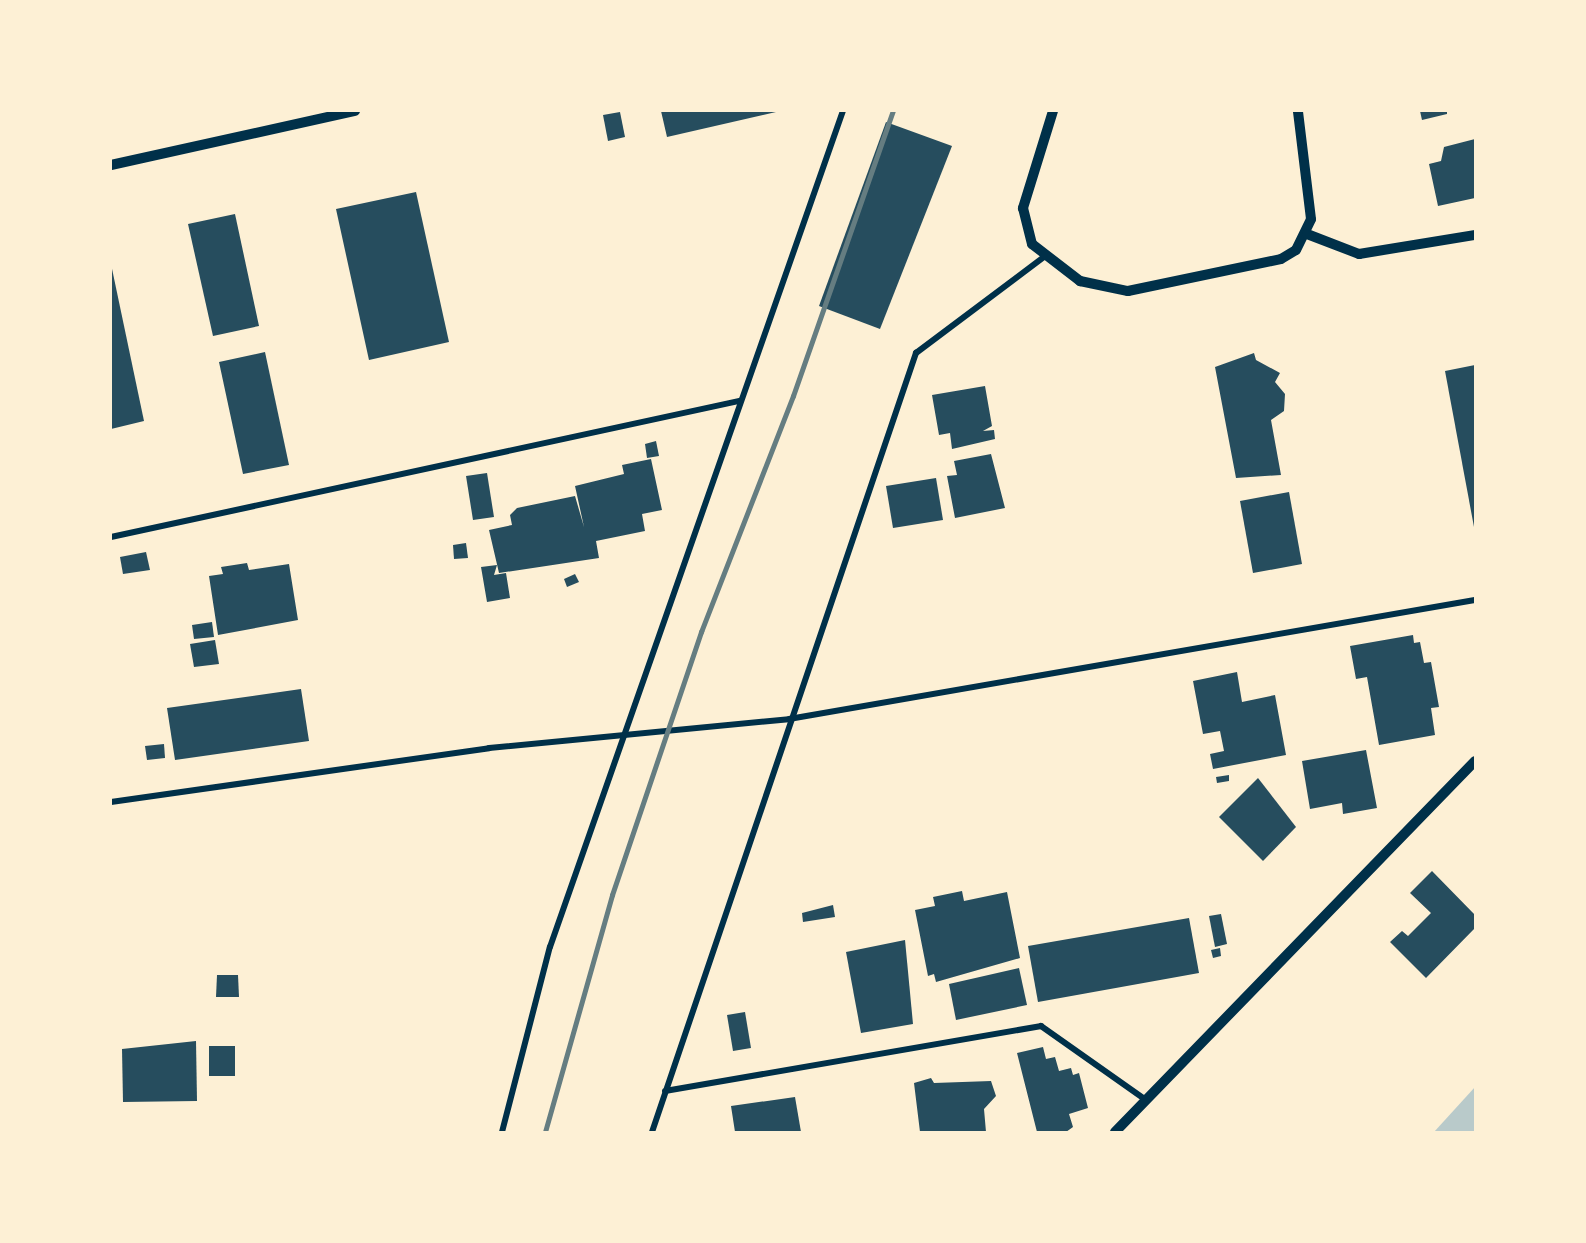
<!DOCTYPE html>
<html>
<head>
<meta charset="utf-8">
<style>
  body { margin:0 }
  #map { position:relative; width:1586px; height:1243px; overflow:hidden; background:#fdf0d5; font-family:Arial,sans-serif }
  div>[style] { position:absolute }
  .green>* { inset:0; background:#b9caca }
  .building>* { inset:0; background:#264d5e }
  .minor>* { height:6px; margin:-3px; padding:0 3px; transform-origin:3px; border-radius:3px; background:#003049 }
  .tertiary>* { height:10px; margin:-5px; padding:0 5px; transform-origin:5px; border-radius:5px; background:#003049 }
  .rail>* { height:4.5px; margin:-2.25px; padding:0 2.25px; transform-origin:2.25px; border-radius:2.25px; background:#657d81 }
  span { translate:-50% -50%; white-space:nowrap; text-align:center; line-height:1.15; -webkit-text-stroke:5px #fdf0d5; paint-order:stroke }
  .frame { position:absolute; inset:0; border:112px solid #fdf0d5; pointer-events:none }
</style>
</head>
<body>
<div id="map">
  <div class="green">
    <div style="clip-path:polygon(1475px 1087px,1475px 1132px,1434px 1132px)"></div>
  </div>
  <div class="building">
    <div style="clip-path:polygon(661px 111px,776px 111px,776px 112px,667px 137px)"></div>
    <div style="clip-path:polygon(1420px 111px,1447px 111px,1447px 114px,1422px 120px)"></div>
    <div style="clip-path:polygon(620px 112px,625px 137px,608px 141px,603px 115px)"></div>
    <div style="clip-path:polygon(886px 122px,952px 146px,880px 329px,819px 306px)"></div>
    <div style="clip-path:polygon(1475px 139px,1475px 198px,1438px 206px,1429px 164px,1441px 161px,1444px 147px)"></div>
    <div style="clip-path:polygon(416px 192px,449px 342px,369px 360px,336px 209px)"></div>
    <div style="clip-path:polygon(235px 214px,259px 326px,213px 336px,188px 224px)"></div>
    <div style="clip-path:polygon(111px 264px,144px 421px,111px 429px)"></div>
    <div style="clip-path:polygon(265px 352px,289px 465px,243px 474px,219px 362px)"></div>
    <div style="clip-path:polygon(1254px 353px,1256px 360px,1280px 373px,1275px 382px,1285px 394px,1284px 411px,1271px 420px,1281px 475px,1236px 478px,1215px 367px)"></div>
    <div style="clip-path:polygon(1475px 365px,1475px 527px,1474px 527px,1445px 371px)"></div>
    <div style="clip-path:polygon(985px 386px,992px 426px,983px 431px,994px 430px,995px 439px,952px 449px,950px 433px,939px 435px,932px 395px)"></div>
    <div style="clip-path:polygon(656px 441px,659px 456px,647px 458px,645px 444px)"></div>
    <div style="clip-path:polygon(991px 454px,1005px 508px,955px 518px,947px 476px,957px 475px,954px 461px)"></div>
    <div style="clip-path:polygon(651px 459px,662px 510px,642px 514px,645px 531px,596px 541px,599px 558px,499px 573px,489px 530px,512px 525px,510px 515px,517px 508px,575px 496px,584px 527px,575px 486px,624px 474px,622px 465px)"></div>
    <div style="clip-path:polygon(487px 473px,494px 517px,473px 520px,466px 476px)"></div>
    <div style="clip-path:polygon(936px 478px,943px 520px,893px 528px,886px 486px)"></div>
    <div style="clip-path:polygon(1289px 492px,1302px 564px,1253px 573px,1240px 501px)"></div>
    <div style="clip-path:polygon(466px 543px,468px 558px,454px 559px,453px 545px)"></div>
    <div style="clip-path:polygon(146px 552px,150px 570px,123px 574px,120px 557px)"></div>
    <div style="clip-path:polygon(247px 563px,249px 570px,289px 564px,298px 620px,218px 635px,209px 576px,223px 574px,221px 567px)"></div>
    <div style="clip-path:polygon(497px 565px,494px 575px,506px 573px,510px 598px,487px 602px,481px 567px)"></div>
    <div style="clip-path:polygon(575px 574px,579px 582px,567px 587px,564px 579px)"></div>
    <div style="clip-path:polygon(212px 622px,214px 637px,194px 639px,192px 625px)"></div>
    <div style="clip-path:polygon(1413px 635px,1414px 643px,1420px 642px,1424px 663px,1431px 662px,1439px 707px,1431px 708px,1435px 735px,1379px 745px,1367px 677px,1356px 679px,1350px 646px)"></div>
    <div style="clip-path:polygon(215px 640px,219px 664px,194px 667px,190px 644px)"></div>
    <div style="clip-path:polygon(1237px 672px,1242px 702px,1275px 695px,1286px 755px,1213px 769px,1210px 754px,1224px 751px,1220px 731px,1203px 734px,1193px 681px)"></div>
    <div style="clip-path:polygon(301px 689px,309px 741px,175px 760px,167px 708px)"></div>
    <div style="clip-path:polygon(164px 744px,165px 758px,147px 760px,145px 746px)"></div>
    <div style="clip-path:polygon(1366px 750px,1377px 808px,1343px 814px,1342px 803px,1310px 809px,1302px 761px)"></div>
    <div style="clip-path:polygon(1229px 775px,1229px 781px,1217px 783px,1216px 777px)"></div>
    <div style="clip-path:polygon(1258px 778px,1296px 827px,1263px 861px,1219px 817px)"></div>
    <div style="clip-path:polygon(1432px 871px,1475px 915px,1475px 928px,1426px 978px,1390px 942px,1402px 931px,1408px 936px,1431px 913px,1410px 893px)"></div>
    <div style="clip-path:polygon(962px 891px,964px 901px,1007px 892px,1020px 958px,936px 982px,934px 974px,928px 976px,915px 910px,935px 906px,933px 897px)"></div>
    <div style="clip-path:polygon(833px 905px,835px 917px,803px 922px,802px 913px)"></div>
    <div style="clip-path:polygon(1221px 914px,1227px 944px,1215px 947px,1209px 916px)"></div>
    <div style="clip-path:polygon(1189px 918px,1199px 973px,1038px 1002px,1028px 946px)"></div>
    <div style="clip-path:polygon(905px 940px,913px 1024px,861px 1033px,846px 952px)"></div>
    <div style="clip-path:polygon(1220px 948px,1221px 956px,1213px 958px,1211px 950px)"></div>
    <div style="clip-path:polygon(1019px 968px,1027px 1005px,956px 1020px,949px 984px)"></div>
    <div style="clip-path:polygon(217px 975px,238px 975px,239px 997px,216px 997px)"></div>
    <div style="clip-path:polygon(745px 1012px,751px 1048px,733px 1051px,727px 1015px)"></div>
    <div style="clip-path:polygon(196px 1041px,197px 1101px,123px 1102px,122px 1049px)"></div>
    <div style="clip-path:polygon(209px 1046px,235px 1046px,235px 1076px,209px 1076px)"></div>
    <div style="clip-path:polygon(1043px 1047px,1046px 1059px,1055px 1057px,1059px 1071px,1071px 1068px,1073px 1075px,1079px 1073px,1088px 1108px,1069px 1114px,1073px 1127px,1066px 1132px,1037px 1132px,1017px 1053px)"></div>
    <div style="clip-path:polygon(931px 1078px,934px 1083px,991px 1081px,996px 1096px,984px 1109px,986px 1132px,920px 1132px,914px 1083px)"></div>
    <div style="clip-path:polygon(795px 1097px,801px 1132px,735px 1132px,731px 1106px)"></div>
  </div>
  <div class="minor">
    <div style="left:111px;top:537px;width:643px;rotate:-12.22deg"></div>
    <div style="left:111px;top:802px;width:382px;rotate:-8.1deg"></div>
    <div style="left:489px;top:748px;width:301px;rotate:-5.5deg"></div>
    <div style="left:789px;top:719px;width:696px;rotate:-9.84deg"></div>
    <div style="left:665px;top:1091px;width:382px;rotate:-9.8deg"></div>
    <div style="left:1041px;top:1026px;width:128px;rotate:35.2deg"></div>
    <div style="left:502px;top:1132px;width:191px;rotate:-75.5deg"></div>
    <div style="left:550px;top:947px;width:886px;rotate:-70.69deg"></div>
    <div style="left:652px;top:1132px;width:823px;rotate:-71.28deg"></div>
    <div style="left:916px;top:353px;width:161px;rotate:-36.9deg"></div>
  </div>
  <div class="tertiary">
    <div style="left:1053px;top:111px;width:102px;rotate:107.2deg"></div>
    <div style="left:1023px;top:208px;width:37px;rotate:76deg"></div>
    <div style="left:1032px;top:244px;width:61px;rotate:37.6deg"></div>
    <div style="left:1080px;top:281px;width:49px;rotate:11.8deg"></div>
    <div style="left:1128px;top:291px;width:156px;rotate:-11.8deg"></div>
    <div style="left:1281px;top:259px;width:17px;rotate:-31deg"></div>
    <div style="left:1296px;top:250px;width:34px;rotate:-64deg"></div>
    <div style="left:1311px;top:219px;width:109px;rotate:-96.9deg"></div>
    <div style="left:111px;top:165px;width:250px;rotate:-12.5deg"></div>
    <div style="left:1307px;top:234px;width:56px;rotate:21deg"></div>
    <div style="left:1359px;top:254px;width:118px;rotate:-9.3deg"></div>
    <div style="left:1115px;top:1132px;width:517px;rotate:-45.86deg"></div>
  </div>
  <div class="rail">
    <div style="left:545px;top:1132px;width:246px;rotate:-74.2deg"></div>
    <div style="left:612px;top:895px;width:278px;rotate:-71.3deg"></div>
    <div style="left:701px;top:632px;width:253px;rotate:-68.7deg"></div>
    <div style="left:793px;top:396px;width:302px;rotate:-70.7deg"></div>
  </div>
  <div class="frame"></div>
</div>
</body>
</html>
